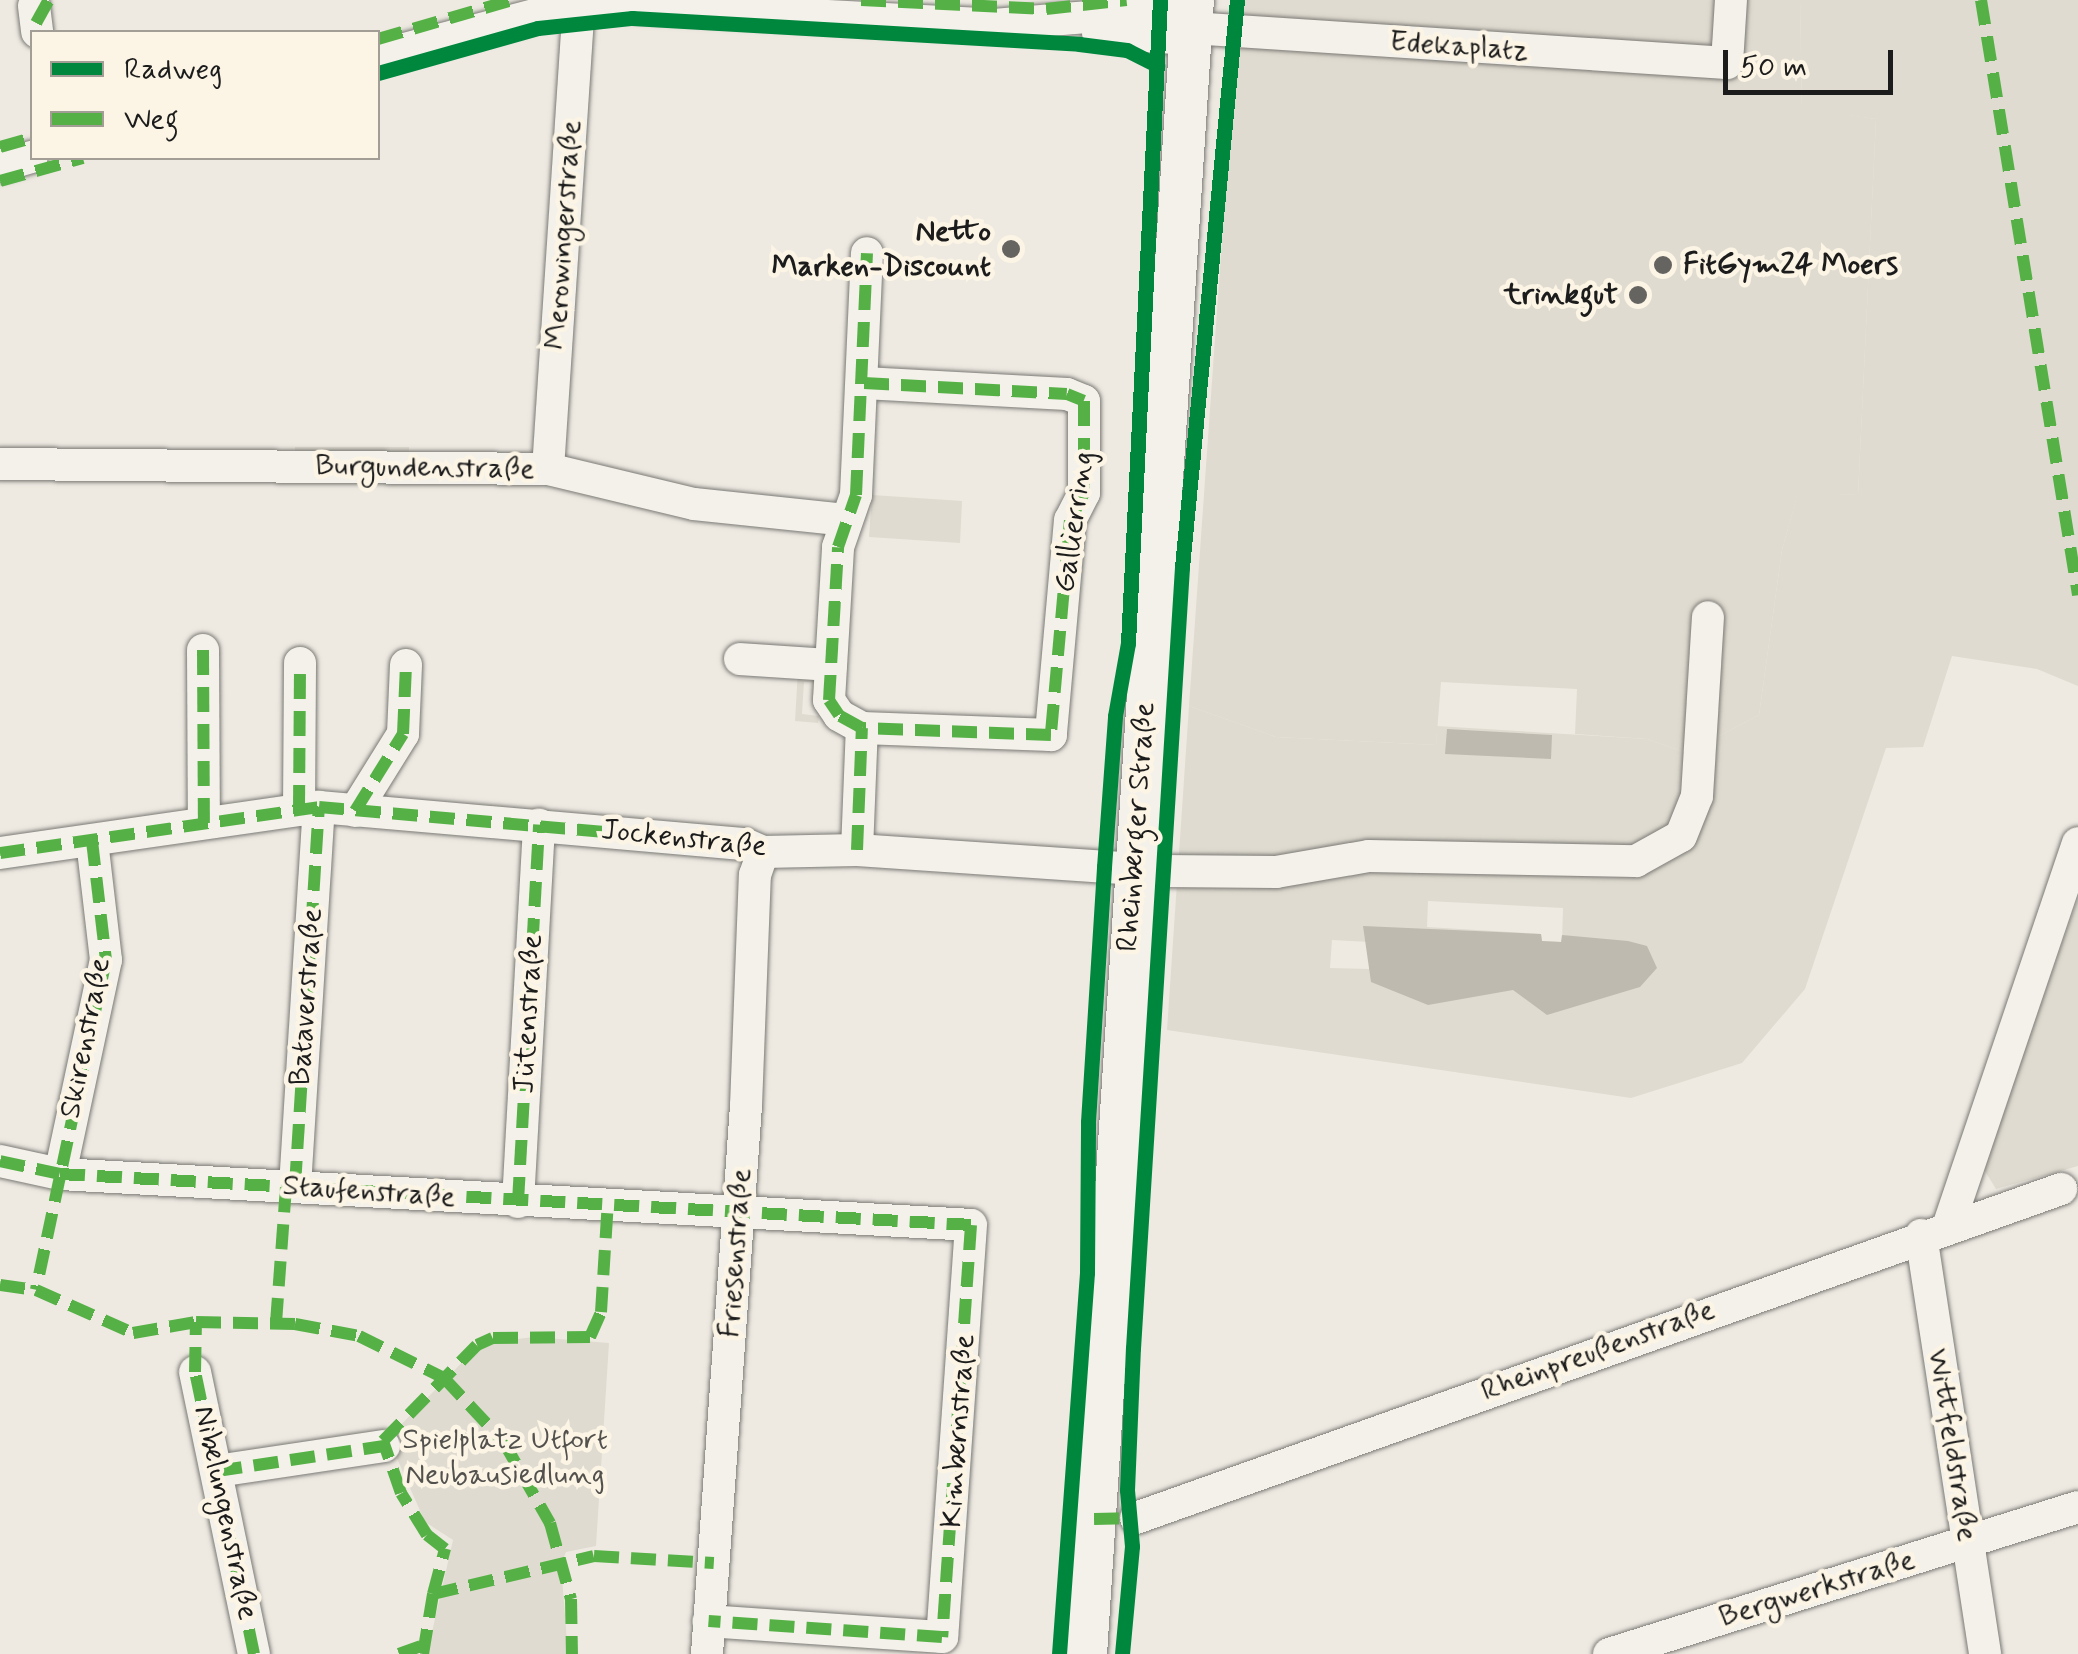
<!DOCTYPE html>
<html>
<head>
<meta charset="utf-8">
<style>
  body { margin:0 }
  #map { position:relative; width:2078px; height:1654px; overflow:hidden; background:#eeeae2; font-family:Mynerve,sans-serif }
  div>[style] { position:absolute }
  .built>* { inset:0; background:#e0dbd0 }
  .green>* { inset:0; background:#dfdbd0 }
  .water>* { inset:0; background:#bebab0 }
  .roads { filter:drop-shadow(0 0 2px #7a7975) drop-shadow(0 0 2px #7a7975) }
  .minor>* { height:32px; margin:-16px; padding:0 16px; transform-origin:16px; border-radius:16px; background:#f4f1ea }
  .major>* { height:42px; margin:-21px; padding:0 21px; transform-origin:21px; border-radius:21px; background:#f4f1ea }
  .quiet>* { height:12px; margin-top:-6px; transform-origin:0; background:repeating-linear-gradient(90deg,#55b145 0 25px,transparent 0 37px) }
  .cycleway>* { height:15px; margin:-7.5px; padding:0 7.5px; transform-origin:7.5px; border-radius:7.5px; background:#00873e }
  .dots>* { width:28px; height:28px; translate:-50% -50%; box-sizing:border-box; border:5px solid #fcf5e5; border-radius:50% }
  span { translate:-50% -50%; white-space:nowrap; text-align:center; line-height:1.15; -webkit-text-stroke:9px #fcf5e5; paint-order:stroke }
  .street-label { font-size:30px; color:#1c1c1c }
  .poi-label { font-size:30px; color:#1c1c1c; font-weight:700 }
  .right { translate:-100% -50%; text-align:right }
  .left { translate:0 -50%; text-align:left }
  .park-label { font-size:30px; color:#53514e }
  .legend { position:absolute; left:30px; top:30px; width:350px; height:130px; box-sizing:border-box; background:#fcf5e5; border:2px solid #a29e95; margin:0; padding:12px 18px; list-style:none; font-size:30px; color:#1c1c1c }
  .legend li { display:flex; align-items:center; gap:20px; height:50px }
  .legend b { width:50px; border:2px solid #a29e95 }
  .scale { position:absolute; left:1723px; top:50px; width:170px; height:45px; box-sizing:border-box; border:5px solid #1c1c1c; border-top:0; padding-left:12px; font-size:30px; line-height:35px; white-space:nowrap; color:#1c1c1c; -webkit-text-stroke:8px #fcf5e5; paint-order:stroke }
</style>
</head>
<body>
<div id="map">
  <div class="built">
    <div style="clip-path:polygon(1239px 0,1800px 0,1802px 108px,1876px 119px,1858px 495px,1798px 493px,1782px 550px,1759px 715px,1687px 753px,1647px 739px,1575px 734px,1577px 689px,1441px 682px,1436px 745px,1276px 737px,1189px 706px)"></div>
  </div>
  <div class="green">
    <div style="clip-path:polygon(evenodd,1800px 0,2078px 0,2078px 686px,2037px 669px,1952px 656px,1923px 747px,1886px 748px,1805px 989px,1742px 1063px,1631px 1098px,1167px 1030px,1189px 706px,1276px 737px,1436px 745px,1437px 726px,1647px 739px,1687px 753px,1759px 715px,1782px 550px,1798px 492px,1858px 495px,1876px 119px,1802px 109px,1800px 0,1428px 901px,1563px 908px,1562px 942px,1542px 941px,1541px 934px,1427px 927px,1428px 901px,1800px 0,1332px 940px,1370px 942px,1369px 969px,1330px 968px,1332px 940px)"></div>
    <div style="clip-path:polygon(295px 447px,409px 447px,409px 455px,295px 455px)"></div>
    <div style="clip-path:polygon(872px 495px,962px 501px,960px 543px,869px 537px)"></div>
    <div style="clip-path:polygon(798px 670px,821px 682px,804px 682px,802px 714px,819px 716px,818px 723px,795px 721px)"></div>
    <div style="clip-path:polygon(2078px 898px,2078px 1166px,1996px 1189px,1983px 1168px)"></div>
    <div style="clip-path:polygon(533px 1337px,609px 1343px,596px 1546px,566px 1552px,561px 1564px,568px 1654px,427px 1654px,453px 1540px,425px 1522px,388px 1438px,480px 1344px)"></div>
  </div>
  <div class="water">
    <div style="clip-path:polygon(1447px 729px,1552px 735px,1551px 759px,1445px 754px)"></div>
    <div style="clip-path:polygon(1363px 926px,1541px 934px,1542px 941px,1561px 942px,1562px 935px,1628px 941px,1647px 946px,1657px 968px,1640px 987px,1547px 1015px,1513px 990px,1428px 1005px,1371px 982px)"></div>
  </div>
  <div class="roads">
    <div class="minor">
      <div style="left:34px;top:6px;width:26px;rotate:83deg"></div>
      <div style="left:1191px;top:28px;width:537px;rotate:3.74deg"></div>
      <div style="left:1727px;top:63px;width:63px;rotate:-86.4deg"></div>
      <div style="left:1098px;top:33px;width:93px;rotate:3.7deg"></div>
      <div style="left:378px;top:56px;width:209px;rotate:-14.7deg"></div>
      <div style="left:580px;top:3px;width:415px;rotate:3deg"></div>
      <div style="left:994px;top:25px;width:200px;rotate:-4.9deg"></div>
      <div style="left:0;top:166px;width:33px;rotate:-16deg"></div>
      <div style="left:864px;top:383px;width:203px;rotate:3.1deg"></div>
      <div style="left:1067px;top:394px;width:18px;rotate:22deg"></div>
      <div style="left:1084px;top:401px;width:92px;rotate:90deg"></div>
      <div style="left:1084px;top:493px;width:30px;rotate:117deg"></div>
      <div style="left:1070px;top:520px;width:216px;rotate:95.1deg"></div>
      <div style="left:1051px;top:735px;width:189px;rotate:-177.9deg"></div>
      <div style="left:862px;top:728px;width:26px;rotate:-151deg"></div>
      <div style="left:839px;top:715px;width:18px;rotate:-124deg"></div>
      <div style="left:829px;top:700px;width:153px;rotate:-86.6deg"></div>
      <div style="left:838px;top:547px;width:55px;rotate:-70.9deg"></div>
      <div style="left:856px;top:495px;width:242px;rotate:-87.4deg"></div>
      <div style="left:0;top:464px;width:548px;rotate:0.52deg"></div>
      <div style="left:548px;top:469px;width:150px;rotate:13.5deg"></div>
      <div style="left:694px;top:504px;width:152px;rotate:6deg"></div>
      <div style="left:548px;top:469px;width:470px;rotate:-86.2deg"></div>
      <div style="left:203px;top:650px;width:173px;rotate:89.7deg"></div>
      <div style="left:740px;top:659px;width:91px;rotate:3.8deg"></div>
      <div style="left:299px;top:810px;width:147px;rotate:-89.6deg"></div>
      <div style="left:355px;top:811px;width:91px;rotate:-58.1deg"></div>
      <div style="left:403px;top:734px;width:69px;rotate:-87.5deg"></div>
      <div style="left:857px;top:850px;width:122px;rotate:-87.7deg"></div>
      <div style="left:0;top:853px;width:322px;rotate:-8.2deg"></div>
      <div style="left:319px;top:807px;width:428px;rotate:5deg"></div>
      <div style="left:745px;top:844px;width:20px;rotate:24deg"></div>
      <div style="left:763px;top:852px;width:94px;rotate:-1.2deg"></div>
      <div style="left:857px;top:850px;width:306px;rotate:3.9deg"></div>
      <div style="left:1162px;top:871px;width:114px;rotate:0.5deg"></div>
      <div style="left:1276px;top:872px;width:94px;rotate:-9.8deg"></div>
      <div style="left:1369px;top:856px;width:267px;rotate:1.1deg"></div>
      <div style="left:1636px;top:861px;width:51px;rotate:-29.1deg"></div>
      <div style="left:1681px;top:836px;width:43px;rotate:-68.2deg"></div>
      <div style="left:1697px;top:796px;width:179px;rotate:-86.5deg"></div>
      <div style="left:0;top:1161px;width:61px;rotate:12.2deg"></div>
      <div style="left:60px;top:1174px;width:912px;rotate:3.2deg"></div>
      <div style="left:971px;top:1225px;width:413px;rotate:94deg"></div>
      <div style="left:942px;top:1637px;width:234px;rotate:-176.1deg"></div>
      <div style="left:60px;top:1174px;width:219px;rotate:-77.9deg"></div>
      <div style="left:106px;top:960px;width:120px;rotate:-96.7deg"></div>
      <div style="left:295px;top:1186px;width:380px;rotate:-86.4deg"></div>
      <div style="left:518px;top:1202px;width:378px;rotate:-86.8deg"></div>
      <div style="left:1949px;top:1224px;width:402px;rotate:-71.3deg"></div>
      <div style="left:1921px;top:1235px;width:424px;rotate:81.3deg"></div>
      <div style="left:195px;top:1372px;width:288px;rotate:78.2deg"></div>
      <div style="left:217px;top:1471px;width:169px;rotate:-8.5deg"></div>
      <div style="left:1136px;top:1518px;width:982px;rotate:-19.58deg"></div>
      <div style="left:707px;top:1654px;width:549px;rotate:-85.93deg"></div>
      <div style="left:746px;top:1106px;width:231px;rotate:-87.8deg"></div>
      <div style="left:755px;top:875px;width:24px;rotate:-71deg"></div>
      <div style="left:1609px;top:1654px;width:491px;rotate:-17.4deg"></div>
    </div>
    <div class="major">
      <div style="left:1086px;top:1654px;width:1657px;rotate:-86.3deg"></div>
    </div>
  </div>
  <div class="quiet">
    <div style="left:861px;top:0;width:185px;rotate:2.8deg"></div>
    <div style="left:1046px;top:9px;width:81px;rotate:-6.4deg"></div>
    <div style="left:1981px;top:0;width:603px;rotate:80.74deg"></div>
    <div style="left:36px;top:23px;width:26px;rotate:-61deg"></div>
    <div style="left:378px;top:39px;width:140px;rotate:-16.2deg"></div>
    <div style="left:0;top:147px;width:33px;rotate:-16deg"></div>
    <div style="left:0;top:181px;width:86px;rotate:-15.5deg"></div>
    <div style="left:864px;top:383px;width:203px;rotate:3.1deg"></div>
    <div style="left:1067px;top:394px;width:18px;rotate:22deg"></div>
    <div style="left:1084px;top:401px;width:92px;rotate:90deg"></div>
    <div style="left:1084px;top:493px;width:30px;rotate:117deg"></div>
    <div style="left:1070px;top:520px;width:216px;rotate:95.1deg"></div>
    <div style="left:1051px;top:735px;width:189px;rotate:-177.9deg"></div>
    <div style="left:862px;top:728px;width:26px;rotate:-151deg"></div>
    <div style="left:839px;top:715px;width:18px;rotate:-124deg"></div>
    <div style="left:829px;top:700px;width:153px;rotate:-86.6deg"></div>
    <div style="left:838px;top:547px;width:55px;rotate:-70.9deg"></div>
    <div style="left:856px;top:495px;width:242px;rotate:-87.4deg"></div>
    <div style="left:203px;top:650px;width:173px;rotate:89.7deg"></div>
    <div style="left:299px;top:810px;width:147px;rotate:-89.6deg"></div>
    <div style="left:355px;top:811px;width:91px;rotate:-58.1deg"></div>
    <div style="left:403px;top:734px;width:69px;rotate:-87.5deg"></div>
    <div style="left:92px;top:841px;width:120px;rotate:83.3deg"></div>
    <div style="left:106px;top:960px;width:337px;rotate:102deg"></div>
    <div style="left:36px;top:1290px;width:106px;rotate:23.9deg"></div>
    <div style="left:133px;top:1333px;width:64px;rotate:-9.9deg"></div>
    <div style="left:857px;top:850px;width:122px;rotate:-87.7deg"></div>
    <div style="left:0;top:853px;width:322px;rotate:-8.2deg"></div>
    <div style="left:319px;top:807px;width:428px;rotate:5deg"></div>
    <div style="left:745px;top:844px;width:20px;rotate:24deg"></div>
    <div style="left:0;top:1161px;width:61px;rotate:12.2deg"></div>
    <div style="left:60px;top:1174px;width:912px;rotate:3.2deg"></div>
    <div style="left:971px;top:1225px;width:413px;rotate:94deg"></div>
    <div style="left:942px;top:1637px;width:234px;rotate:-176.1deg"></div>
    <div style="left:295px;top:1186px;width:380px;rotate:-86.4deg"></div>
    <div style="left:518px;top:1202px;width:378px;rotate:-86.8deg"></div>
    <div style="left:0;top:1285px;width:36px;rotate:8deg"></div>
    <div style="left:276px;top:1323px;width:137px;rotate:-85.8deg"></div>
    <div style="left:217px;top:1471px;width:169px;rotate:-8.5deg"></div>
    <div style="left:1094px;top:1519px;width:42px;rotate:-1.4deg"></div>
    <div style="left:433px;top:1594px;width:47px;rotate:-75.1deg"></div>
    <div style="left:445px;top:1549px;width:23px;rotate:-142deg"></div>
    <div style="left:427px;top:1535px;width:49px;rotate:-121.8deg"></div>
    <div style="left:401px;top:1493px;width:55px;rotate:-109.1deg"></div>
    <div style="left:383px;top:1441px;width:134px;rotate:-45.6deg"></div>
    <div style="left:477px;top:1345px;width:17px;rotate:-24deg"></div>
    <div style="left:493px;top:1338px;width:97px;rotate:-0.6deg"></div>
    <div style="left:590px;top:1337px;width:27px;rotate:-66deg"></div>
    <div style="left:601px;top:1312px;width:110px;rotate:-86.4deg"></div>
    <div style="left:254px;top:1654px;width:288px;rotate:-101.8deg"></div>
    <div style="left:195px;top:1372px;width:50px;rotate:-88.9deg"></div>
    <div style="left:196px;top:1322px;width:99px;rotate:1.2deg"></div>
    <div style="left:295px;top:1324px;width:65px;rotate:10.6deg"></div>
    <div style="left:359px;top:1336px;width:95px;rotate:26.3deg"></div>
    <div style="left:444px;top:1378px;width:86px;rotate:46.9deg"></div>
    <div style="left:503px;top:1441px;width:95px;rotate:60.2deg"></div>
    <div style="left:550px;top:1523px;width:79px;rotate:74.6deg"></div>
    <div style="left:571px;top:1599px;width:55px;rotate:89deg"></div>
    <div style="left:399px;top:1654px;width:23px;rotate:-20deg"></div>
    <div style="left:423px;top:1654px;width:61px;rotate:-80.5deg"></div>
    <div style="left:433px;top:1594px;width:165px;rotate:-13.3deg"></div>
    <div style="left:594px;top:1556px;width:120px;rotate:3.3deg"></div>
  </div>
  <div class="cycleway">
    <div style="left:378px;top:73px;width:166px;rotate:-15.7deg"></div>
    <div style="left:538px;top:28px;width:95px;rotate:-6.1deg"></div>
    <div style="left:632px;top:18px;width:448px;rotate:3.3deg"></div>
    <div style="left:1079px;top:44px;width:48px;rotate:7.1deg"></div>
    <div style="left:1127px;top:50px;width:34px;rotate:27deg"></div>
    <div style="left:1059px;top:1654px;width:382px;rotate:-85.8deg"></div>
    <div style="left:1087px;top:1273px;width:151px;rotate:-89.6deg"></div>
    <div style="left:1088px;top:1122px;width:256px;rotate:-86.4deg"></div>
    <div style="left:1104px;top:867px;width:151px;rotate:-85.8deg"></div>
    <div style="left:1115px;top:716px;width:74px;rotate:-79.9deg"></div>
    <div style="left:1128px;top:643px;width:644px;rotate:-87.15deg"></div>
    <div style="left:1122px;top:1654px;width:108px;rotate:-84.7deg"></div>
    <div style="left:1132px;top:1546px;width:56px;rotate:-95.1deg"></div>
    <div style="left:1127px;top:1490px;width:142px;rotate:-87.6deg"></div>
    <div style="left:1133px;top:1348px;width:783px;rotate:-86.41deg"></div>
    <div style="left:1182px;top:567px;width:570px;rotate:-84.46deg"></div>
  </div>
  <div class="dots">
    <div style="left:1011px;top:249px;background:#666461"></div>
    <div style="left:1663px;top:265px;background:#666461"></div>
    <div style="left:1638px;top:295px;background:#666461"></div>
  </div>
  <div class="street-label">
    <span style="left:1459px;top:47px;rotate:4deg">Edekaplatz</span>
    <span style="left:564px;top:235px;rotate:-86deg">Merowingerstraße</span>
    <span style="left:425px;top:468px;rotate:1deg">Burgundenstraße</span>
    <span style="left:1075px;top:522px;rotate:-82deg">Gallierring</span>
    <span style="left:1137px;top:827px;rotate:-86deg">Rheinberger Straße</span>
    <span style="left:684px;top:839px;rotate:6deg">Jockenstraße</span>
    <span style="left:307px;top:997px;rotate:-86deg">Bataverstraße</span>
    <span style="left:529px;top:1014px;rotate:-87deg">Jütenstraße</span>
    <span style="left:86px;top:1038px;rotate:-79deg">Skirenstraße</span>
    <span style="left:369px;top:1192px;rotate:4deg">Staufenstraße</span>
    <span style="left:736px;top:1253px;rotate:-86deg">Friesenstraße</span>
    <span style="left:1598px;top:1351px;rotate:-20deg">Rheinpreußenstraße</span>
    <span style="left:959px;top:1431px;rotate:-86deg">Kimbernstraße</span>
    <span style="left:1952px;top:1445px;rotate:81deg">Wittfeldstraße</span>
    <span style="left:225px;top:1513px;rotate:78deg">Nibelungenstraße</span>
    <span style="left:1817px;top:1589px;rotate:-17deg">Bergwerkstraße</span>
  </div>
  <div class="poi-label">
    <span class="right" style="left:991px;top:249px">Netto<br>Marken-Discount</span>
    <span class="left" style="left:1683px;top:265px">FitGym24 Moers</span>
    <span class="right" style="left:1618px;top:295px">trinkgut</span>
  </div>
  <div class="park-label">
    <span style="left:505px;top:1457px">Spielplatz Utfort<br>Neubausiedlung</span>
  </div>
  <ul class="legend">
  <li><b style="height:12px;background:#00873e"></b>Radweg</li>
  <li><b style="height:12px;background:#55b145"></b>Weg</li>
  </ul>
  <div class="scale">50 m</div>
</div>
</body>
</html>
